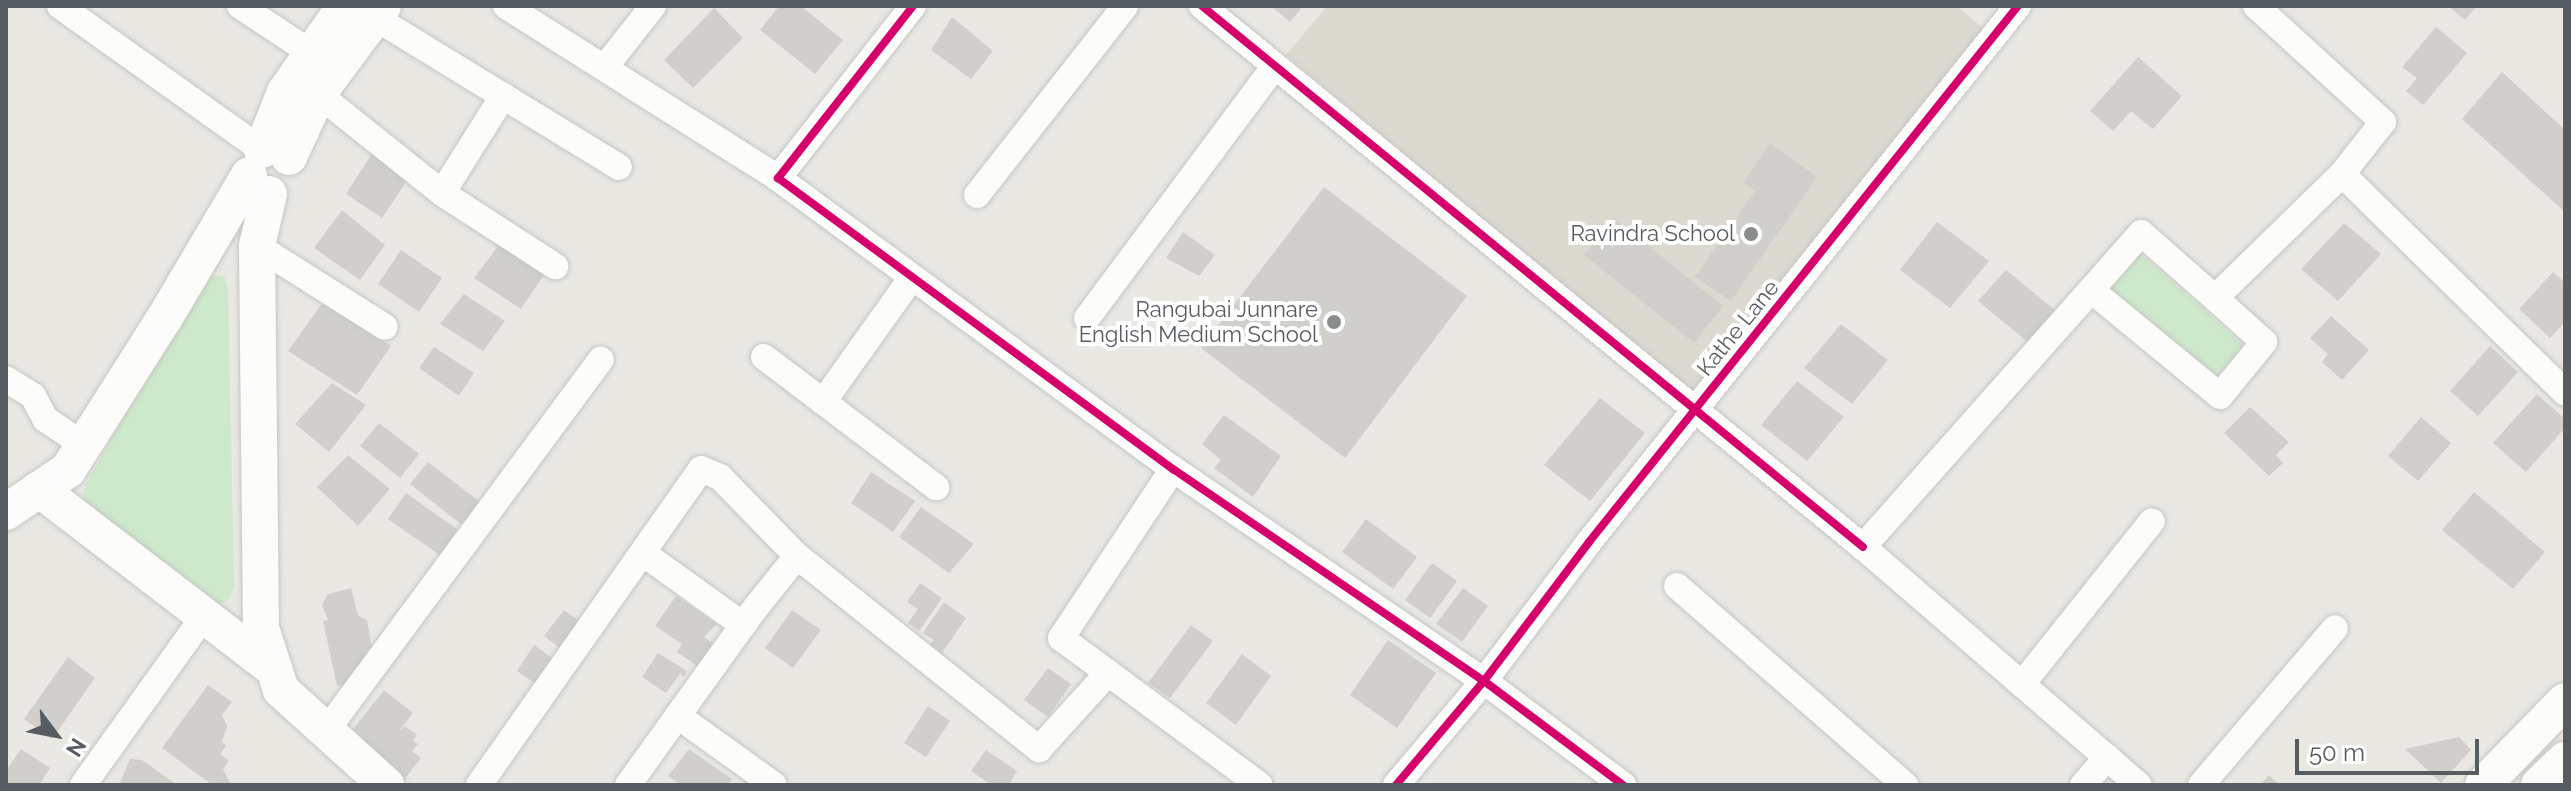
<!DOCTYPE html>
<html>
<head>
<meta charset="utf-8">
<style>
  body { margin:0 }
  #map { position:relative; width:2571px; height:791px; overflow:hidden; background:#eae8e2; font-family:Raleway,sans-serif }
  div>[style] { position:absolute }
  .education>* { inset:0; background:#dcd9d0 }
  .green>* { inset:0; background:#cde8ca }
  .building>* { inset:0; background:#d1cfcc }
  .roads { filter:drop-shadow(0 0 2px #c5c6c4) drop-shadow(0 0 2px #c5c6c4) }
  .street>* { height:26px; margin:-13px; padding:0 13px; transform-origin:13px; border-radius:13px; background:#fcfcfb }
  .secondary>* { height:36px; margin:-18px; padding:0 18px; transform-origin:18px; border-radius:18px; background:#fcfcfb }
  .cycleway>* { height:8px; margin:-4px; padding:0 4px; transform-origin:4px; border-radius:4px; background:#d6006c }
  .dots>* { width:22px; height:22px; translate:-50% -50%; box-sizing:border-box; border:4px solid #fff; border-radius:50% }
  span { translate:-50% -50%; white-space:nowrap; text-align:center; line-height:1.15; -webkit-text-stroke:8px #fff; paint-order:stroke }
  .poi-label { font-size:22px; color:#575c61 }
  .right { translate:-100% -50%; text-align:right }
  .street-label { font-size:22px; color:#575c61 }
  .frame { position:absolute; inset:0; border:8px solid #575c61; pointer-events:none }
  .north { position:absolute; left:16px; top:695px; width:80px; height:80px; -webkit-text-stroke:6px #fff; paint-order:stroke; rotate:122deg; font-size:22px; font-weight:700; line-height:32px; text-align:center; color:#575c61 }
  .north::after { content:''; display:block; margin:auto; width:28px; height:36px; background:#575c61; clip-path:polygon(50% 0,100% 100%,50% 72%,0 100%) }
  .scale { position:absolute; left:2295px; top:739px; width:184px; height:36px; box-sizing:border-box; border:4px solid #575c61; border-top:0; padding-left:10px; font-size:24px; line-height:28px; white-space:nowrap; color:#575c61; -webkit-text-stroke:6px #fff; paint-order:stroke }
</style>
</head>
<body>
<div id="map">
  <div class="education">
    <div style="clip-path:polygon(1327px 6px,1957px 6px,1991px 35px,1693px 394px,1286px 55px)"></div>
  </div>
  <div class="green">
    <div style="clip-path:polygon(2141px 254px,2244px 345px,2216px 378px,2109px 289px)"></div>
    <div style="clip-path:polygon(211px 275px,224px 276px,228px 289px,234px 586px,230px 598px,218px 606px,82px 503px,85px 486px,192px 294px)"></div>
  </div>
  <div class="building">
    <div style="clip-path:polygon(779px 6px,801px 6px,843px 40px,815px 74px,760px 30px)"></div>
    <div style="clip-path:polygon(1271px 6px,1303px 6px,1290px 22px)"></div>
    <div style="clip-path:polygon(2448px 6px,2477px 6px,2465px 20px)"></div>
    <div style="clip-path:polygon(714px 8px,743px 38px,693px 88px,664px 60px)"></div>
    <div style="clip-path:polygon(952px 17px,993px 51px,971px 79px,931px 50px)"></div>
    <div style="clip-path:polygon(2436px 27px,2467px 53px,2423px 105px,2406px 91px,2417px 78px,2402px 67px)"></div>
    <div style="clip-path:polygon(2138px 57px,2182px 96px,2153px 129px,2131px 111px,2113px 131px,2090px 111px)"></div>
    <div style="clip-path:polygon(2502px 72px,2565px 130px,2565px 212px,2462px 119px)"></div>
    <div style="clip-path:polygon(1770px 143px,1817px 177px,1731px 301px,1695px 277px,1755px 191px,1743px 182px)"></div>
    <div style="clip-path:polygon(373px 152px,410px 176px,382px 218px,346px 194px)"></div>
    <div style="clip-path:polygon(1324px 187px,1467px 296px,1345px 458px,1201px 348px)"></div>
    <div style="clip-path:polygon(342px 210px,385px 245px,360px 280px,314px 248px)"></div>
    <div style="clip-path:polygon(1614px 218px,1723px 306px,1694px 343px,1584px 255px)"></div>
    <div style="clip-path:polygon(1937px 222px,1989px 261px,1950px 308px,1900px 270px)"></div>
    <div style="clip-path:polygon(2344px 223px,2381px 254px,2338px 301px,2301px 269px)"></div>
    <div style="clip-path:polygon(1183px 232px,1215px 255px,1199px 276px,1166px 258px)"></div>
    <div style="clip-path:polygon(502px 241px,547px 270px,521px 309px,474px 278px)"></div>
    <div style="clip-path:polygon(401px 250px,442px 278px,419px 312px,378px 284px)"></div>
    <div style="clip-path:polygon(2006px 270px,2056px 311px,2029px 343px,1978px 301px)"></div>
    <div style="clip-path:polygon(2553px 272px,2565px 283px,2565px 322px,2550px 338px,2519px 309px)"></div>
    <div style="clip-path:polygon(464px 294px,505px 321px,483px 351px,440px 324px)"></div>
    <div style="clip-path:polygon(323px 302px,391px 346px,357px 395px,288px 351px)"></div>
    <div style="clip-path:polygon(2331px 316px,2369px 350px,2342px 380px,2322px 362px,2328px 354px,2310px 338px)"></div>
    <div style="clip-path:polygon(1841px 324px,1888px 360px,1852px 404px,1804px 368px)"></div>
    <div style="clip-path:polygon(2490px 346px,2518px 372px,2478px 416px,2450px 391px)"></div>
    <div style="clip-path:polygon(434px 347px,474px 373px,459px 396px,419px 368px)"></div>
    <div style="clip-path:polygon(1797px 381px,1844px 417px,1807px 461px,1761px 425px)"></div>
    <div style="clip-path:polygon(332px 383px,366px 405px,329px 452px,295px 424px)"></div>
    <div style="clip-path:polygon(2537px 394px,2565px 419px,2565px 428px,2526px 472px,2493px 443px)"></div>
    <div style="clip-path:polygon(1600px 398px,1645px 433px,1590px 501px,1544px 465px)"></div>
    <div style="clip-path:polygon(2250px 407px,2289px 442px,2276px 455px,2283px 463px,2269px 476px,2224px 433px)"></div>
    <div style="clip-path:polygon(1224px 415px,1281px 456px,1253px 497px,1214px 468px,1221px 460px,1202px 444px)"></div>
    <div style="clip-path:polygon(2421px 417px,2451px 443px,2418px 481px,2388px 456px)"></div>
    <div style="clip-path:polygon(379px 423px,419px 454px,400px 478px,360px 446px)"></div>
    <div style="clip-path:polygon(348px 455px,390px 489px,358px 526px,317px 487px)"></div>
    <div style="clip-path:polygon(428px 462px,480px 502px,461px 524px,410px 484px)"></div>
    <div style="clip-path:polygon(871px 472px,915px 501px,893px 532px,851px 503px)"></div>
    <div style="clip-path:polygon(2474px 492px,2545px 552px,2513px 589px,2442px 530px)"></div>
    <div style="clip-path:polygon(406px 493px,458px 530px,441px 556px,388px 519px)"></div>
    <div style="clip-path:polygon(921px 507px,974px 544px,949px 573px,899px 537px)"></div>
    <div style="clip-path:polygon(1366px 519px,1417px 557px,1393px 589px,1342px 552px)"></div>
    <div style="clip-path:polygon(1432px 563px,1457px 581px,1430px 618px,1405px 600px)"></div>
    <div style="clip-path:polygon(920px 583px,942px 598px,919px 631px,908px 623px,918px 609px,907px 602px)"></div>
    <div style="clip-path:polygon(351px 588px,358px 615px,367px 620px,372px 649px,367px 650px,369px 659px,357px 682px,337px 686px,323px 621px,328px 620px,322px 605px,328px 594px)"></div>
    <div style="clip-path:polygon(1463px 588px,1488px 606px,1462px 642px,1436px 624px)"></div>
    <div style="clip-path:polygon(676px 596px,717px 624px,704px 637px,717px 646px,702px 669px,677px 652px,682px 644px,655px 626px)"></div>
    <div style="clip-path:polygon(944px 602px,966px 618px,942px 653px,930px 645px,934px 640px,923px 633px)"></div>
    <div style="clip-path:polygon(564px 610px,589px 628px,564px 651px,544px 636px)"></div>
    <div style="clip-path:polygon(792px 610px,821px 630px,793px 668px,765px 648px)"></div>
    <div style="clip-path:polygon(1191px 625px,1213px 641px,1170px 698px,1148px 683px)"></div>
    <div style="clip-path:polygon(1388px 640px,1436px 673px,1397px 728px,1350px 695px)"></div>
    <div style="clip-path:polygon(534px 645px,555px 660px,543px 689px,517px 671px)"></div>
    <div style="clip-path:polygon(658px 653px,687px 671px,684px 677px,680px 674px,666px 693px,642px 677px)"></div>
    <div style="clip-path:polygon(1242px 654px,1271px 676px,1236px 725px,1206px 703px)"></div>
    <div style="clip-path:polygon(68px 657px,95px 678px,52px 739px,24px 719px)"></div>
    <div style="clip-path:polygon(1048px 668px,1071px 684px,1048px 717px,1024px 700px)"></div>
    <div style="clip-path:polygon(208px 685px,232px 702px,222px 715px,227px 726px,222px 742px,226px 746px,220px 754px,229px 761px,223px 769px,231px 785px,212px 785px,162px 748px)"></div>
    <div style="clip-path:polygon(384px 690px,413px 713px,398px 732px,405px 726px,417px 735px,413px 741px,418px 744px,412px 751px,421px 758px,403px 781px,346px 738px)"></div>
    <div style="clip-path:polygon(928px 706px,950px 721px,926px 757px,904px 743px)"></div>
    <div style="clip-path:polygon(2459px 737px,2471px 750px,2441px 783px,2405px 749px)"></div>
    <div style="clip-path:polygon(21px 749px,50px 768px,39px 785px,6px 785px,6px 771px)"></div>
    <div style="clip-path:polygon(689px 749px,732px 779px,728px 785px,681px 785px,668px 776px)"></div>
    <div style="clip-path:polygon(986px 750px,1017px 771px,1009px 785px,991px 785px,971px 771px)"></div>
    <div style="clip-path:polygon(130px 759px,142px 760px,177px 785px,119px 785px)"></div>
    <div style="clip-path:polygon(2269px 775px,2280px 785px,2260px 785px)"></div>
  </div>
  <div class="roads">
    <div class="street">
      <div style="left:60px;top:6px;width:248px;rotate:35.5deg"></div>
      <div style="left:240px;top:6px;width:84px;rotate:33.3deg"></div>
      <div style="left:506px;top:6px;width:322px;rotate:32.3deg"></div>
      <div style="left:913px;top:6px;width:219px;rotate:128.1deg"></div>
      <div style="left:778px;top:178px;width:491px;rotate:36.4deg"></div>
      <div style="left:1173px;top:469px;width:376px;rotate:34.3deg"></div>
      <div style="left:1484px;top:681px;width:174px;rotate:36.8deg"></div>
      <div style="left:1202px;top:6px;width:854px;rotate:39.3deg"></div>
      <div style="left:2256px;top:6px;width:172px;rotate:42.4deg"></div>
      <div style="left:2383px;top:122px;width:66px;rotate:128.3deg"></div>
      <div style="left:2342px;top:174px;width:312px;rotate:44.4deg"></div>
      <div style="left:374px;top:17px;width:287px;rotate:31.5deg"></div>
      <div style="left:605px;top:67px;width:78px;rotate:-51.8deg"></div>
      <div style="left:318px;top:94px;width:159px;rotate:38.6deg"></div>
      <div style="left:442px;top:193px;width:135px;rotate:32.9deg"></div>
      <div style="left:442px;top:193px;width:115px;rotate:-57.8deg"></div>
      <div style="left:977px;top:195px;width:240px;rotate:-51.9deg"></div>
      <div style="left:257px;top:246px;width:151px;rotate:32.3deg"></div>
      <div style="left:2091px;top:290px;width:344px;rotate:131.6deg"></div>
      <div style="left:1863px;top:547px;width:364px;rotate:40.8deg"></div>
      <div style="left:2215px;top:298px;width:98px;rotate:-138.7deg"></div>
      <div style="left:2141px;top:233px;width:76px;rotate:131.3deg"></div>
      <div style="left:2091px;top:290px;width:167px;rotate:39.4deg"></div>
      <div style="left:2220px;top:396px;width:70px;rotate:-50.8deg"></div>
      <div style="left:2264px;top:342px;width:66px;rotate:-138.1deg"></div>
      <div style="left:2215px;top:298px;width:177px;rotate:-44.3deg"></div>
      <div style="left:1087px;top:318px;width:314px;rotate:-53.3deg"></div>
      <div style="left:764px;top:357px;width:216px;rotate:37.1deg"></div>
      <div style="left:6px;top:379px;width:32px;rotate:32deg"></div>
      <div style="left:33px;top:396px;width:26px;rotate:62deg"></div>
      <div style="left:45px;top:419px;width:47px;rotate:33.7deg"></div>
      <div style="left:823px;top:402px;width:153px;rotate:-54.5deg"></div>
      <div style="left:1173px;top:469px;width:203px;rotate:123.5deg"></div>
      <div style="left:1061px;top:638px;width:247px;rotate:36.5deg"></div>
      <div style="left:644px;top:554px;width:122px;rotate:35.6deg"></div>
      <div style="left:1677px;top:586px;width:303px;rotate:41.1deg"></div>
      <div style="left:2022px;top:684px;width:208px;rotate:-51.4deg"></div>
      <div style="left:678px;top:716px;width:118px;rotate:35.7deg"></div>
      <div style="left:326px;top:731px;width:462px;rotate:-53.5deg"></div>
      <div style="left:83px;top:785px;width:208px;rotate:-54.4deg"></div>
      <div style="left:479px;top:785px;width:386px;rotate:-54.9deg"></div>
      <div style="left:701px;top:469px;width:21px;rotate:23deg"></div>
      <div style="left:720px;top:477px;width:110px;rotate:45.7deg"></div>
      <div style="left:628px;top:785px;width:214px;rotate:-54.3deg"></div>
      <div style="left:753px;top:611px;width:70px;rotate:-51.3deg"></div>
      <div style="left:797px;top:556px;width:310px;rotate:38.6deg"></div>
      <div style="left:1039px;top:749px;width:103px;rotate:-47.8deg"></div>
      <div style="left:1396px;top:785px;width:136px;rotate:-49.8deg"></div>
      <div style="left:1484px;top:681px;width:174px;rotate:-52.9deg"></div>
      <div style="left:1589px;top:542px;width:687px;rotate:-51.33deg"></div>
      <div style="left:2083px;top:785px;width:37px;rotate:-49deg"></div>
      <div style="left:2201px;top:785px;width:206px;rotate:-49.5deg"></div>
    </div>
    <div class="secondary">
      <div style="left:262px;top:150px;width:62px;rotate:-68.4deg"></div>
      <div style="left:285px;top:92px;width:105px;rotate:-55.1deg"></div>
      <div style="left:289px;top:157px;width:69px;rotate:-65.3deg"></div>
      <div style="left:318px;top:94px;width:109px;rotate:-53.5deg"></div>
      <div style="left:269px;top:194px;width:53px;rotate:103deg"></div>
      <div style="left:257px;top:246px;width:382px;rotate:89.4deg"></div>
      <div style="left:261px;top:628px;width:65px;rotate:72.1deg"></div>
      <div style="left:281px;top:690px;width:142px;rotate:42.1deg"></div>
      <div style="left:39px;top:489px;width:297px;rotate:37.5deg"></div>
      <div style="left:6px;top:512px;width:75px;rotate:-34.1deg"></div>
      <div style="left:68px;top:470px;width:179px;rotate:-57.6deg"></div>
      <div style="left:164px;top:319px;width:167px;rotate:-59.4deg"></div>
      <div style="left:2483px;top:785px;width:117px;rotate:-45.7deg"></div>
      <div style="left:2539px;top:785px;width:36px;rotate:-44deg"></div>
    </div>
  </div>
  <div class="cycleway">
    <div style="left:913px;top:6px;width:219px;rotate:128.1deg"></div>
    <div style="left:778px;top:178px;width:491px;rotate:36.4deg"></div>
    <div style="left:1173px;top:469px;width:376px;rotate:34.3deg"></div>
    <div style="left:1484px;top:681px;width:174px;rotate:36.8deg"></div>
    <div style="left:1202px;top:6px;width:854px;rotate:39.3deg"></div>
    <div style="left:1396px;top:785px;width:136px;rotate:-49.8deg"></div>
    <div style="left:1484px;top:681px;width:174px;rotate:-52.9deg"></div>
    <div style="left:1589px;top:542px;width:687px;rotate:-51.33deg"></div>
  </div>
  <div class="dots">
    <div style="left:1751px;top:234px;background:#8a8d8e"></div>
    <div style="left:1334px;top:322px;background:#8a8d8e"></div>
  </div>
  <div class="poi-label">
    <span class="right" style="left:1735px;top:234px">Ravindra School</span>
    <span class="right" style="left:1318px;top:322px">Rangubai Junnare<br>English Medium School</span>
  </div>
  <div class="street-label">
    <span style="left:1738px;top:328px;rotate:-51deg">Kathe Lane</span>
  </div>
  <div class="frame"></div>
  <div class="north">N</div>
  <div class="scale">50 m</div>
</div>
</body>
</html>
